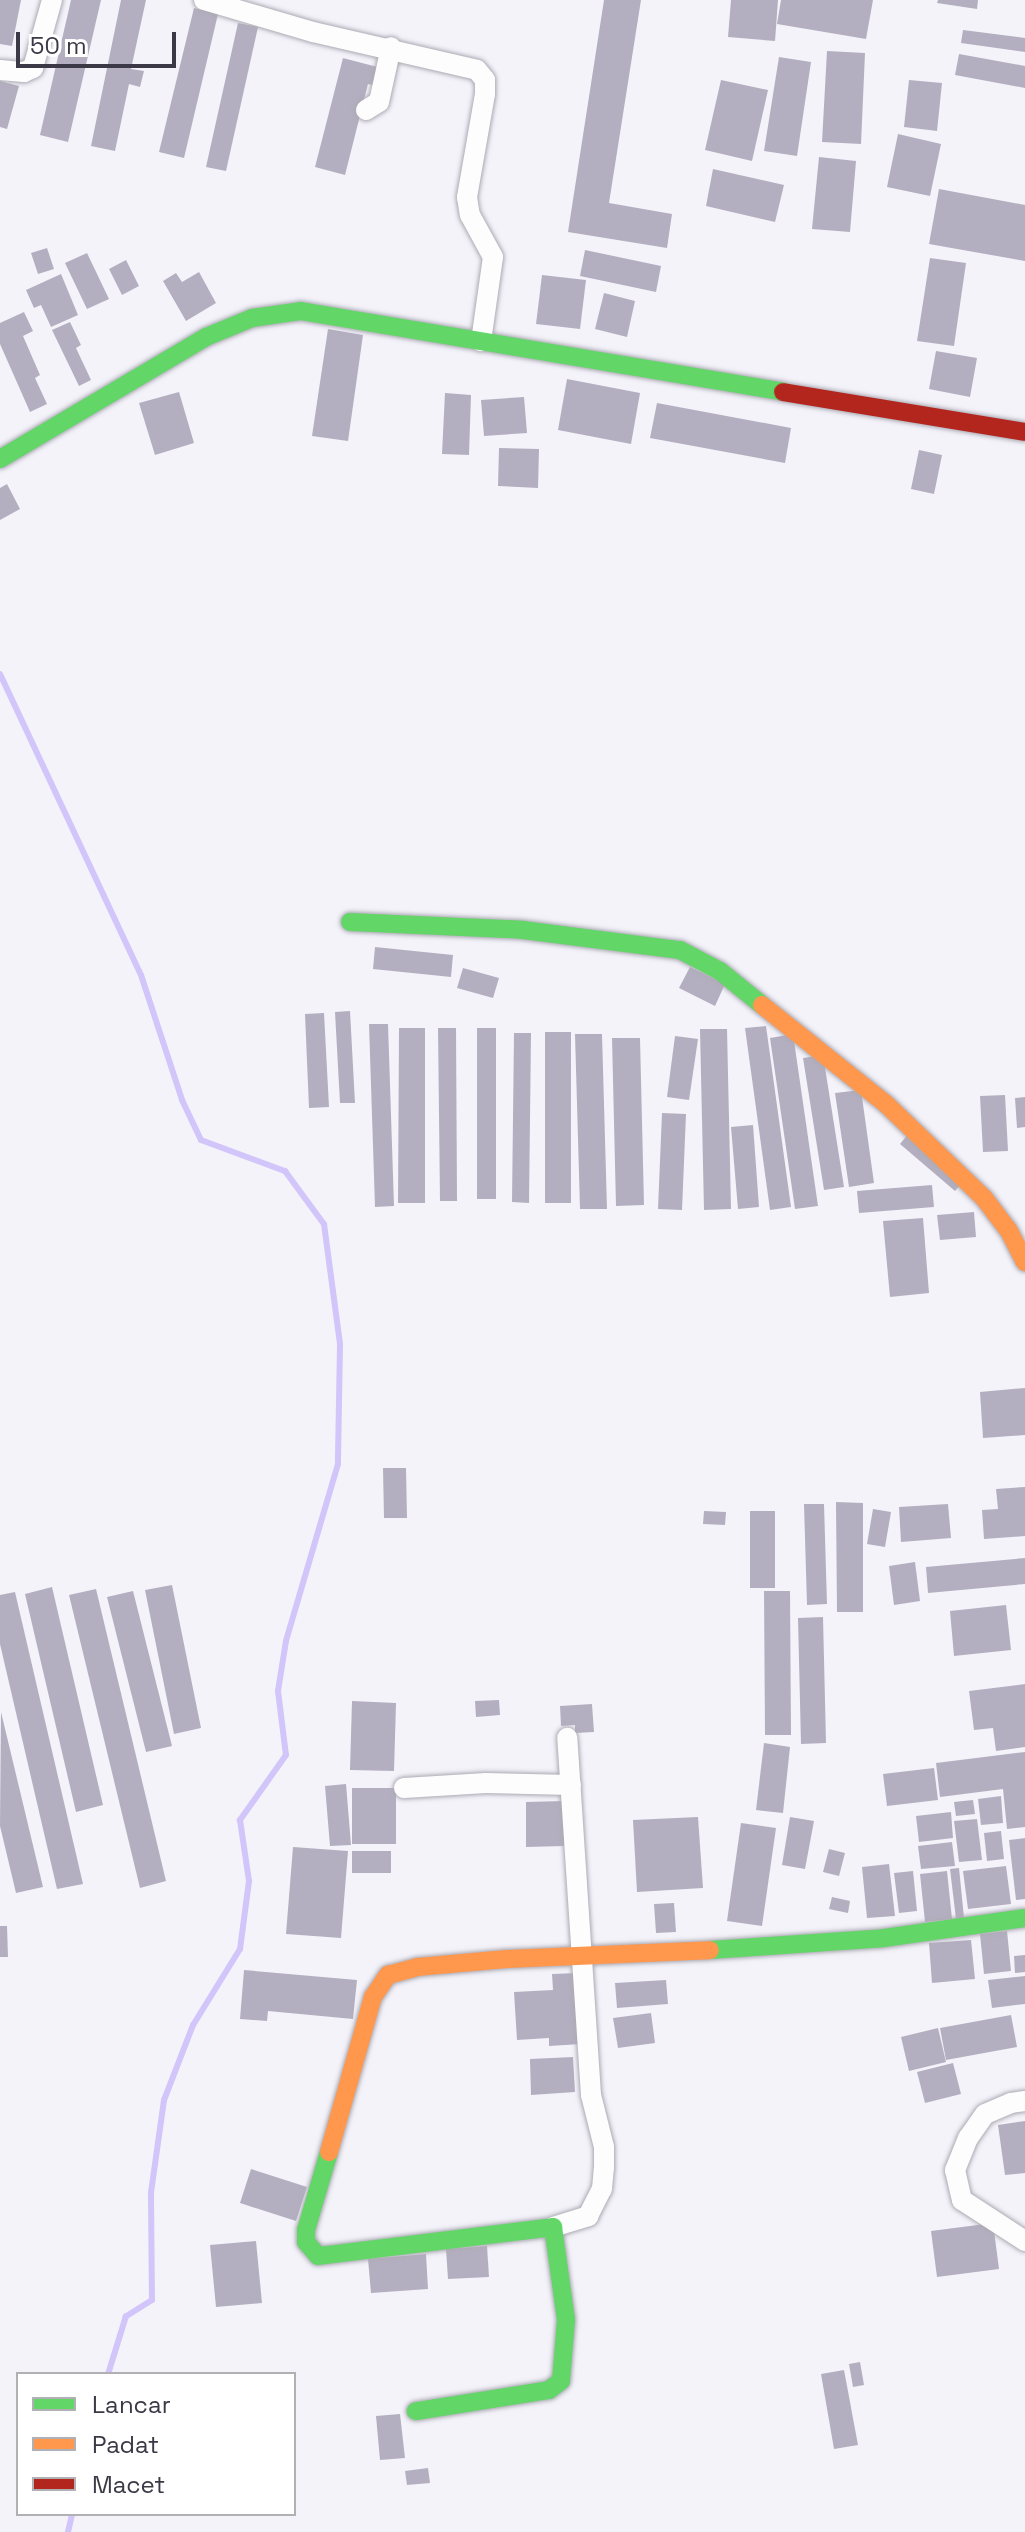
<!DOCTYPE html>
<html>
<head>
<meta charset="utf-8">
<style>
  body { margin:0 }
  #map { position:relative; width:1025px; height:2532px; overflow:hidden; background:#f4f3fa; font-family:"Space Grotesk",sans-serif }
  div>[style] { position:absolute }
  .stream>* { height:6px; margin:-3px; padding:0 3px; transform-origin:3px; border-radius:3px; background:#d2c5fa }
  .building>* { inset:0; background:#b4afc0 }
  .roads { filter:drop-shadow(0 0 2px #acaab3) drop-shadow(0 0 2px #acaab3) }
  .street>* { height:20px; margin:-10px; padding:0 10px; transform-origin:10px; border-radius:10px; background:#fdfdfe }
  .fast>* { height:18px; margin:-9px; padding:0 9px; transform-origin:9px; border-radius:9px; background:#63d668 }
  .slow>* { height:18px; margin:-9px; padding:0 9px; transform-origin:9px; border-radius:9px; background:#ff974d }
  .jam>* { height:18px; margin:-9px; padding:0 9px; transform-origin:9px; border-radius:9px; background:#b3261e }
  span { translate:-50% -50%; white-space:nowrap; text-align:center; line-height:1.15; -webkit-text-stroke:8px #fff; paint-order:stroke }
  .legend { position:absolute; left:16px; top:2372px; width:280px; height:144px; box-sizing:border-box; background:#fff; border:2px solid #b1b0b5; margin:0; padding:10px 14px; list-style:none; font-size:24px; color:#3c3946 }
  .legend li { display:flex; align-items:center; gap:16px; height:40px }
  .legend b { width:40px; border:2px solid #b1b0b5 }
  .scale { position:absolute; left:16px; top:32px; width:160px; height:36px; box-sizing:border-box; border:4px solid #3c3946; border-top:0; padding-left:10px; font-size:24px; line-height:28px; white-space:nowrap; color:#3c3946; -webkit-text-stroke:6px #fff; paint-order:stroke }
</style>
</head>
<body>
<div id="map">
  <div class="stream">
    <div style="left:0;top:674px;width:332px;rotate:64.9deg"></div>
    <div style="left:141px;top:975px;width:132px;rotate:71.8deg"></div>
    <div style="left:182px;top:1100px;width:44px;rotate:64.6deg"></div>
    <div style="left:201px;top:1140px;width:90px;rotate:20.3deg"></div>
    <div style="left:285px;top:1171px;width:66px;rotate:53.7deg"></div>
    <div style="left:324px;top:1224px;width:121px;rotate:82.4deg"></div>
    <div style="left:340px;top:1344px;width:120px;rotate:91deg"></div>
    <div style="left:338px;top:1464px;width:184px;rotate:106.4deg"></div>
    <div style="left:286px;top:1641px;width:51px;rotate:99.1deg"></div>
    <div style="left:278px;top:1691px;width:64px;rotate:82.9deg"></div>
    <div style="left:286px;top:1755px;width:80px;rotate:125.3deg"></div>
    <div style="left:240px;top:1820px;width:62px;rotate:81.6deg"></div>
    <div style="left:249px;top:1881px;width:69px;rotate:97.5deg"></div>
    <div style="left:240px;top:1949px;width:89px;rotate:121.7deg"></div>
    <div style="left:193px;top:2025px;width:80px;rotate:111.1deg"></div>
    <div style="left:164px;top:2100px;width:94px;rotate:98deg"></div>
    <div style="left:151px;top:2193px;width:107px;rotate:89.5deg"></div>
    <div style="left:152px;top:2300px;width:31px;rotate:148deg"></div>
    <div style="left:126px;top:2316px;width:61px;rotate:107.2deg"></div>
    <div style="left:68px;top:2532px;width:18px;rotate:-77deg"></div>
  </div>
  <div class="building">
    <div style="clip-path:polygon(0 0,21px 0,12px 46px,0 44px)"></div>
    <div style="clip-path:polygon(71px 0,101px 0,68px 142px,40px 135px)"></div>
    <div style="clip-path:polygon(121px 0,146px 0,131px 69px,144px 71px,140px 87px,129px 84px,115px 151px,91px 146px)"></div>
    <div style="clip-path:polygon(604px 0,641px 0,609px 203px,672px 214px,667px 248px,568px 232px)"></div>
    <div style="clip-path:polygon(731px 0,778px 0,775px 41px,728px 37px)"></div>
    <div style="clip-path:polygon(781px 0,873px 0,866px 39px,777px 24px)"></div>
    <div style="clip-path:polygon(938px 0,978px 0,977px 9px,937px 3px)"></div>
    <div style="clip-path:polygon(194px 8px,218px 14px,184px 158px,159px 152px)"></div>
    <div style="clip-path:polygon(238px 23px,258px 27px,226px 171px,206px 167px)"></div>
    <div style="clip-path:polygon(963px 30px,1025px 38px,1025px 52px,961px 43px)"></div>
    <div style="clip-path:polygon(827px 51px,865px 53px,861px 144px,822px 142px)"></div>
    <div style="clip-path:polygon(959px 54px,1025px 66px,1025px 88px,955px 75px)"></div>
    <div style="clip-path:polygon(779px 57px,811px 62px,797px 156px,764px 151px)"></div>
    <div style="clip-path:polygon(343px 58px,385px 69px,380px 87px,368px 84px,345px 175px,315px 167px)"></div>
    <div style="clip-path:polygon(721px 80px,768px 90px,752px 161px,705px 150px)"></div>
    <div style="clip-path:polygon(909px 80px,942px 83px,937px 131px,904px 127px)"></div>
    <div style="clip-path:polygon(0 81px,19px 86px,7px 129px,0 127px)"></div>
    <div style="clip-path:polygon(898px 134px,941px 144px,930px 196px,887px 187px)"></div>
    <div style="clip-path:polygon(819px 157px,856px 161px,850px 232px,812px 229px)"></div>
    <div style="clip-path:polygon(713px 169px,784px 185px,775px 222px,706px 206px)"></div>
    <div style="clip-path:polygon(939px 189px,1025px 205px,1025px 261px,929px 244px)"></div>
    <div style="clip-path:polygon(47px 248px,54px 269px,38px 274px,31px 253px)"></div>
    <div style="clip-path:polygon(585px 250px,661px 266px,656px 292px,580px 276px)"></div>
    <div style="clip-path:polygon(87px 253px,109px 299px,87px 309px,65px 263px)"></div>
    <div style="clip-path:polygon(930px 258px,966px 263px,954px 346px,917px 341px)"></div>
    <div style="clip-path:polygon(126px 260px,139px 286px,122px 295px,109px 269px)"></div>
    <div style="clip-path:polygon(199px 272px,216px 303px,186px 321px,163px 281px,176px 273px,182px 282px)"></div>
    <div style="clip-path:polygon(61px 274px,78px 315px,51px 327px,41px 305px,34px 308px,26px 290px)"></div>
    <div style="clip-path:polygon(542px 275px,586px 280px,580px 329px,536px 324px)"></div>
    <div style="clip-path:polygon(604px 293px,635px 301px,627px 337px,595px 329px)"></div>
    <div style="clip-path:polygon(24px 312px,33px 331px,23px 336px,40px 375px,35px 378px,47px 404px,30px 412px,0 344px,0 323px)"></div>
    <div style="clip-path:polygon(70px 322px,81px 345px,76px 348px,91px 380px,79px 386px,52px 330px)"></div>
    <div style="clip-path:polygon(328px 329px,363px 335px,348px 441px,312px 436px)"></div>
    <div style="clip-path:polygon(936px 351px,977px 358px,970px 397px,929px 389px)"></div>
    <div style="clip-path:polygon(567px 379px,640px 393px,631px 444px,558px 430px)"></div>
    <div style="clip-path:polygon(179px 392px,194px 443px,155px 455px,139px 403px)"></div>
    <div style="clip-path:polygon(445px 393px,471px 395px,469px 455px,442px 454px)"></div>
    <div style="clip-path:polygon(524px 397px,527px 433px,484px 436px,481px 400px)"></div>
    <div style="clip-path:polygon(657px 403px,791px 428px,785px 463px,650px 438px)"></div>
    <div style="clip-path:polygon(499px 448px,539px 449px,538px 488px,498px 486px)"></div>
    <div style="clip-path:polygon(919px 450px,942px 455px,934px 494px,911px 489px)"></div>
    <div style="clip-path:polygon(7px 484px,20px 509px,0 520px,0 488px)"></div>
    <div style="clip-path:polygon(375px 947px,453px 955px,451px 977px,373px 969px)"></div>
    <div style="clip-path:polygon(690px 967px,725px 984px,715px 1006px,679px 988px)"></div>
    <div style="clip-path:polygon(463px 968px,499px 978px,493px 998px,457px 988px)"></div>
    <div style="clip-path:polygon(350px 1011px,355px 1103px,340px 1103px,335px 1012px)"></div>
    <div style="clip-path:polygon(324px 1013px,329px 1107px,309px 1108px,305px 1014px)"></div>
    <div style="clip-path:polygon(369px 1024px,388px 1024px,394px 1206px,375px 1207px)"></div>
    <div style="clip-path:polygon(766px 1026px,791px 1207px,770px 1210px,745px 1028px)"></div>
    <div style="clip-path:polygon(399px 1028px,425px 1028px,425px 1203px,398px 1203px)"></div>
    <div style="clip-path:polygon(438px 1028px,456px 1028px,457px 1201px,440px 1201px)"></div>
    <div style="clip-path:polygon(477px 1028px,496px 1028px,496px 1199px,477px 1199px)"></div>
    <div style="clip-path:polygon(700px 1029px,727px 1029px,731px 1209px,704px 1210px)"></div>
    <div style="clip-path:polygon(545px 1032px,571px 1032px,571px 1203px,545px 1203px)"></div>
    <div style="clip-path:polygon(514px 1033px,531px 1033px,529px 1203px,512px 1202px)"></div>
    <div style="clip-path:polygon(575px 1034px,602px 1034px,607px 1209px,580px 1209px)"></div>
    <div style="clip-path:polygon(793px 1034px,818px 1206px,795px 1209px,770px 1038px)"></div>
    <div style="clip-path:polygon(675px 1036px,698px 1039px,689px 1100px,667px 1097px)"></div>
    <div style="clip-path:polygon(612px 1038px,640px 1038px,644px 1205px,616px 1206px)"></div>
    <div style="clip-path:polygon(823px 1055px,844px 1187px,824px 1190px,803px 1058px)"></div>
    <div style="clip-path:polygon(861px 1090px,874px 1183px,849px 1187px,835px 1093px)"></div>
    <div style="clip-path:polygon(1005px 1095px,1008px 1151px,983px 1152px,980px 1096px)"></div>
    <div style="clip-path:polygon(1025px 1097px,1025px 1127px,1017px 1128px,1015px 1098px)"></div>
    <div style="clip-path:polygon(662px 1113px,686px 1114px,682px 1210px,658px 1209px)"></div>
    <div style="clip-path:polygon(753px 1125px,759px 1207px,738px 1209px,731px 1127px)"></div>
    <div style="clip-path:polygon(909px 1133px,964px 1180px,955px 1191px,900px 1144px)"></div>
    <div style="clip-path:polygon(932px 1185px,934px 1207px,859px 1213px,857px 1191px)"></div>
    <div style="clip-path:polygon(974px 1212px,976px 1237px,940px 1240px,937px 1215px)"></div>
    <div style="clip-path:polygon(923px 1218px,929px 1293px,890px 1297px,883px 1221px)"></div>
    <div style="clip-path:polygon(1025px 1388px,1025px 1435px,983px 1438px,980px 1392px)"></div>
    <div style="clip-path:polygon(383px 1468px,406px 1468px,407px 1518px,384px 1518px)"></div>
    <div style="clip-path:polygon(1025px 1487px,1025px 1536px,984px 1539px,982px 1510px,998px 1509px,996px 1489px)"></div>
    <div style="clip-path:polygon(836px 1502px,863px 1503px,863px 1612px,837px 1612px)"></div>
    <div style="clip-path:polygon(804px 1504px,824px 1504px,827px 1604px,807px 1605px)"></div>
    <div style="clip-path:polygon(948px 1504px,951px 1538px,901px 1542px,899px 1507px)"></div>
    <div style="clip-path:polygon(873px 1509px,891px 1512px,885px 1547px,867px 1544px)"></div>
    <div style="clip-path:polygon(704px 1511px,726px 1512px,725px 1525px,703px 1524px)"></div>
    <div style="clip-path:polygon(750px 1511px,775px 1511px,775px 1588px,750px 1588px)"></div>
    <div style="clip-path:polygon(1025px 1558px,1025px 1584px,928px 1593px,926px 1567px)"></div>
    <div style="clip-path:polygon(915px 1562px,920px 1601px,894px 1605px,889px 1566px)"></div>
    <div style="clip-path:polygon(172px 1585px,201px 1728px,174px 1734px,145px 1590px)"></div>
    <div style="clip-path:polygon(52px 1587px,103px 1805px,76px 1812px,25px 1594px)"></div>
    <div style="clip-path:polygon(96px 1589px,166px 1881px,140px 1888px,69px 1595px)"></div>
    <div style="clip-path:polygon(133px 1591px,172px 1746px,146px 1752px,107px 1597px)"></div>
    <div style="clip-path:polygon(764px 1591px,790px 1591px,791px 1735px,765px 1735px)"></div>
    <div style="clip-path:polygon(15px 1592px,83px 1884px,57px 1889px,0 1644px,0 1595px)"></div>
    <div style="clip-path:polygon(1006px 1605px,1011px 1650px,954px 1656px,950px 1611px)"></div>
    <div style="clip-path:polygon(823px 1617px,826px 1743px,801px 1744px,798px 1618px)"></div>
    <div style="clip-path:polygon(1025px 1684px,1025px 1747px,996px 1751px,993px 1728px,974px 1730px,969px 1691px)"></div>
    <div style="clip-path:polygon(499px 1700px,500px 1715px,476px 1717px,475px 1701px)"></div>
    <div style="clip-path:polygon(352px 1701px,396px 1703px,394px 1771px,350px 1770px)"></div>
    <div style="clip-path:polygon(592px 1704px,594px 1732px,575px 1733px,575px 1725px,561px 1726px,560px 1706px)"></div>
    <div style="clip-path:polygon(1px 1712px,43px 1887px,16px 1893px,0 1826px)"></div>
    <div style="clip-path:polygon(764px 1743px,790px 1747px,783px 1813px,756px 1810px)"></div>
    <div style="clip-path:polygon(1025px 1752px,1025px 1827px,1007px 1829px,1003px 1789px,940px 1797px,936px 1763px)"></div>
    <div style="clip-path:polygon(934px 1768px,938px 1800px,887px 1806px,883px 1774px)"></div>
    <div style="clip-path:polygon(346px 1784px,351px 1845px,330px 1846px,325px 1786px)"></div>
    <div style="clip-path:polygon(352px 1788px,396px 1788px,396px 1844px,352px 1844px)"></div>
    <div style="clip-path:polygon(1001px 1796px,1003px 1823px,981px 1825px,978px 1799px)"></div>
    <div style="clip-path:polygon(973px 1800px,975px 1814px,956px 1816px,954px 1802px)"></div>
    <div style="clip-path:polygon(564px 1801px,564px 1846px,526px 1847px,526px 1802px)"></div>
    <div style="clip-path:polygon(951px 1812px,953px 1838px,919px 1842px,916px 1816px)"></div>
    <div style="clip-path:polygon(698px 1817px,703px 1888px,637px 1892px,633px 1820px)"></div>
    <div style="clip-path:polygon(790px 1817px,814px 1821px,805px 1869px,782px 1865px)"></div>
    <div style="clip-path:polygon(977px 1819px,982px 1860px,959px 1862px,954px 1821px)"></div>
    <div style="clip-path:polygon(741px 1823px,776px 1828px,762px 1926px,727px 1921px)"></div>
    <div style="clip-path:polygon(1001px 1831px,1004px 1859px,987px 1861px,984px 1833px)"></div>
    <div style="clip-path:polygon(1025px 1838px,1025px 1899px,1016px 1900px,1009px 1840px)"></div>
    <div style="clip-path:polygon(952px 1842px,955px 1866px,921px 1869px,918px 1846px)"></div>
    <div style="clip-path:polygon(293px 1847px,348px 1851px,341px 1938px,286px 1934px)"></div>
    <div style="clip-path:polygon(829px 1849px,845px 1853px,839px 1876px,823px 1872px)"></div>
    <div style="clip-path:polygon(352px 1851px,391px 1851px,391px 1873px,352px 1873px)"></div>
    <div style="clip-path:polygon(889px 1864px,895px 1916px,867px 1918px,862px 1867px)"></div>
    <div style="clip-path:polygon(1006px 1866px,1011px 1904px,968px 1909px,963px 1871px)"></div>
    <div style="clip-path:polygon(959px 1868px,964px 1918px,956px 1919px,950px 1869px)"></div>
    <div style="clip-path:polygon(913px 1871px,917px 1911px,899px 1913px,894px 1873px)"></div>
    <div style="clip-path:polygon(947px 1871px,952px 1919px,925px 1922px,920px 1874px)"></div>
    <div style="clip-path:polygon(832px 1897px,850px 1901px,848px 1913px,829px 1909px)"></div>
    <div style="clip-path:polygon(674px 1903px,676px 1932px,656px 1933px,654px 1904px)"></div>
    <div style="clip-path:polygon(0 1926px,7px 1926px,8px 1957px,0 1957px)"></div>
    <div style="clip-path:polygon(1007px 1931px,1011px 1971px,984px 1974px,980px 1934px)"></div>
    <div style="clip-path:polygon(971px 1940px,975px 1979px,932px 1983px,929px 1943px)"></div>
    <div style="clip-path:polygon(1025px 1955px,1025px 1972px,1015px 1973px,1014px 1956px)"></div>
    <div style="clip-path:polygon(244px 1970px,357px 1980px,353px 2019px,268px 2011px,267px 2021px,240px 2019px)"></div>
    <div style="clip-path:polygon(577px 1973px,581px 2044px,549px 2046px,549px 2038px,517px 2040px,514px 1992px,553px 1990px,552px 1974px)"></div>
    <div style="clip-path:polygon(1025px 1976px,1025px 2004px,992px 2008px,988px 1980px)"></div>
    <div style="clip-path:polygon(666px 1980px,668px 2004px,617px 2008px,615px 1983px)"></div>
    <div style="clip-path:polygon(651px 2013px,655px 2043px,618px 2048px,613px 2018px)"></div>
    <div style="clip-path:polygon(1011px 2015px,1017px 2047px,946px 2060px,940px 2028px)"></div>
    <div style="clip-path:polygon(938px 2028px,946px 2062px,909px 2071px,901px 2037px)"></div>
    <div style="clip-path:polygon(573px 2057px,575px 2092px,531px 2095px,530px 2059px)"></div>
    <div style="clip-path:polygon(953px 2063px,961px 2094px,925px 2103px,917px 2072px)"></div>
    <div style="clip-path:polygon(1025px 2121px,1025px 2173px,1005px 2175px,998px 2125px)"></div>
    <div style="clip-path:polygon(251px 2169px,307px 2187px,296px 2221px,240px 2203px)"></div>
    <div style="clip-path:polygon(993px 2223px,999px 2269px,937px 2277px,931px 2231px)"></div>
    <div style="clip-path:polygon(256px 2241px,262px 2303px,216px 2307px,210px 2245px)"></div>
    <div style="clip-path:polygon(487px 2246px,489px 2277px,448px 2279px,446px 2249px)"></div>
    <div style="clip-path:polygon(426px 2254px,428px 2289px,371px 2293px,368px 2259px)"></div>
    <div style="clip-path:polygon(860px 2362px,864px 2385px,853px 2387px,849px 2364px)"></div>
    <div style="clip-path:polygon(844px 2370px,858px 2445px,834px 2449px,821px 2374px)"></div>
    <div style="clip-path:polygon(400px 2414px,405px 2458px,380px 2460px,376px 2416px)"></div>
    <div style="clip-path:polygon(428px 2468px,430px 2483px,407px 2485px,405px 2471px)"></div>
  </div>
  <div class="roads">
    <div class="street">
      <div style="left:204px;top:0;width:114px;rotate:16.4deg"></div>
      <div style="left:313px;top:32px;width:168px;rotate:13deg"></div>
      <div style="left:477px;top:70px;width:13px;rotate:51deg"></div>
      <div style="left:485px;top:80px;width:14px;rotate:90deg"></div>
      <div style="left:485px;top:94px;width:105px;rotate:99.9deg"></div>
      <div style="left:467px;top:197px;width:18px;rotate:81deg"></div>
      <div style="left:470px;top:215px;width:48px;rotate:61.3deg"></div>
      <div style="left:493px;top:257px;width:85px;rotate:98.1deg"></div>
      <div style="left:0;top:70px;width:24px;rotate:5deg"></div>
      <div style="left:24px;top:72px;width:10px;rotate:-24deg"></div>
      <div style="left:33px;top:68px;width:71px;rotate:-74.4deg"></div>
      <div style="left:366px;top:110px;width:15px;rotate:-32deg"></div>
      <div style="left:379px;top:102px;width:56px;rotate:-77.7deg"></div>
      <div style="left:404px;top:1788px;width:82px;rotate:-3.5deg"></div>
      <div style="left:486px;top:1783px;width:85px;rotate:1.3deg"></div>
      <div style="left:1025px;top:2101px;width:14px;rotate:172deg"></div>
      <div style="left:1011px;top:2103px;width:28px;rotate:157deg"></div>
      <div style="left:985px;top:2114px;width:29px;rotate:125deg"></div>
      <div style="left:968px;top:2138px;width:35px;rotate:112deg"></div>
      <div style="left:955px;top:2170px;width:31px;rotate:77deg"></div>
      <div style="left:962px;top:2200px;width:75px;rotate:33.1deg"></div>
      <div style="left:553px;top:2227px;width:37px;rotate:-17deg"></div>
      <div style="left:588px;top:2216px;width:30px;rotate:-63deg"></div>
      <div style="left:602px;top:2189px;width:21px;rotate:-85deg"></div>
      <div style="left:604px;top:2168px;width:21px;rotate:-90deg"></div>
      <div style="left:604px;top:2147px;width:54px;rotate:-104deg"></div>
      <div style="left:591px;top:2095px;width:358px;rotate:-93.8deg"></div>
    </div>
    <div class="fast">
      <div style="left:0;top:459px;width:239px;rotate:-30.6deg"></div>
      <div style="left:206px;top:337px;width:50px;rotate:-22.4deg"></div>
      <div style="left:252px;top:318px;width:49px;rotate:-8.1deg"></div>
      <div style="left:301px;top:311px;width:489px;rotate:9.5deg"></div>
      <div style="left:350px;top:922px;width:173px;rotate:2.6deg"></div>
      <div style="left:523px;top:930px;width:158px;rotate:7.3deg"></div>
      <div style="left:680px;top:950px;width:45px;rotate:27.7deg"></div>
      <div style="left:720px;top:971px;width:54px;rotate:39deg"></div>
      <div style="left:710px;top:1950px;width:174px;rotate:-3.9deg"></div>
      <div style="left:884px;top:1938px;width:142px;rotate:-8.1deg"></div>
      <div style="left:329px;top:2152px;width:81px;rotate:106.4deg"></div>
      <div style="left:306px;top:2230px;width:12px;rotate:90deg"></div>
      <div style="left:306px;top:2242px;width:18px;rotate:49deg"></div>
      <div style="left:318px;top:2256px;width:237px;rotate:-7deg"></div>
      <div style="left:553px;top:2227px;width:94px;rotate:82deg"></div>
      <div style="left:566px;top:2320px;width:61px;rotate:94.7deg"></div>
      <div style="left:561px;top:2381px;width:15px;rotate:143deg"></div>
      <div style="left:549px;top:2390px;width:135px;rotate:171deg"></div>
    </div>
    <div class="slow">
      <div style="left:762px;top:1005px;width:159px;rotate:38.6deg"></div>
      <div style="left:886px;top:1104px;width:136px;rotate:43.8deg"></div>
      <div style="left:984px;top:1198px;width:41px;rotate:52.9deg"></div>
      <div style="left:1009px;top:1231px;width:35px;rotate:63deg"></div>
      <div style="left:329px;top:2152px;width:161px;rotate:-74.2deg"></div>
      <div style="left:373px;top:1997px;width:27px;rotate:-56deg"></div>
      <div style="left:388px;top:1975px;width:30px;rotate:-15deg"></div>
      <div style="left:417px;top:1967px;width:90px;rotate:-5.1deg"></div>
      <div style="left:507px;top:1959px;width:203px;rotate:-2.5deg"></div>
    </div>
    <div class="jam">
      <div style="left:783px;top:392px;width:245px;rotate:9.4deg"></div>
    </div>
  </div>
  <ul class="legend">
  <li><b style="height:10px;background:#63d668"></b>Lancar</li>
  <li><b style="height:10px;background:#ff974d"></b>Padat</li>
  <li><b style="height:10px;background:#b3261e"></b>Macet</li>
  </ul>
  <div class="scale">50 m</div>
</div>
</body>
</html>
